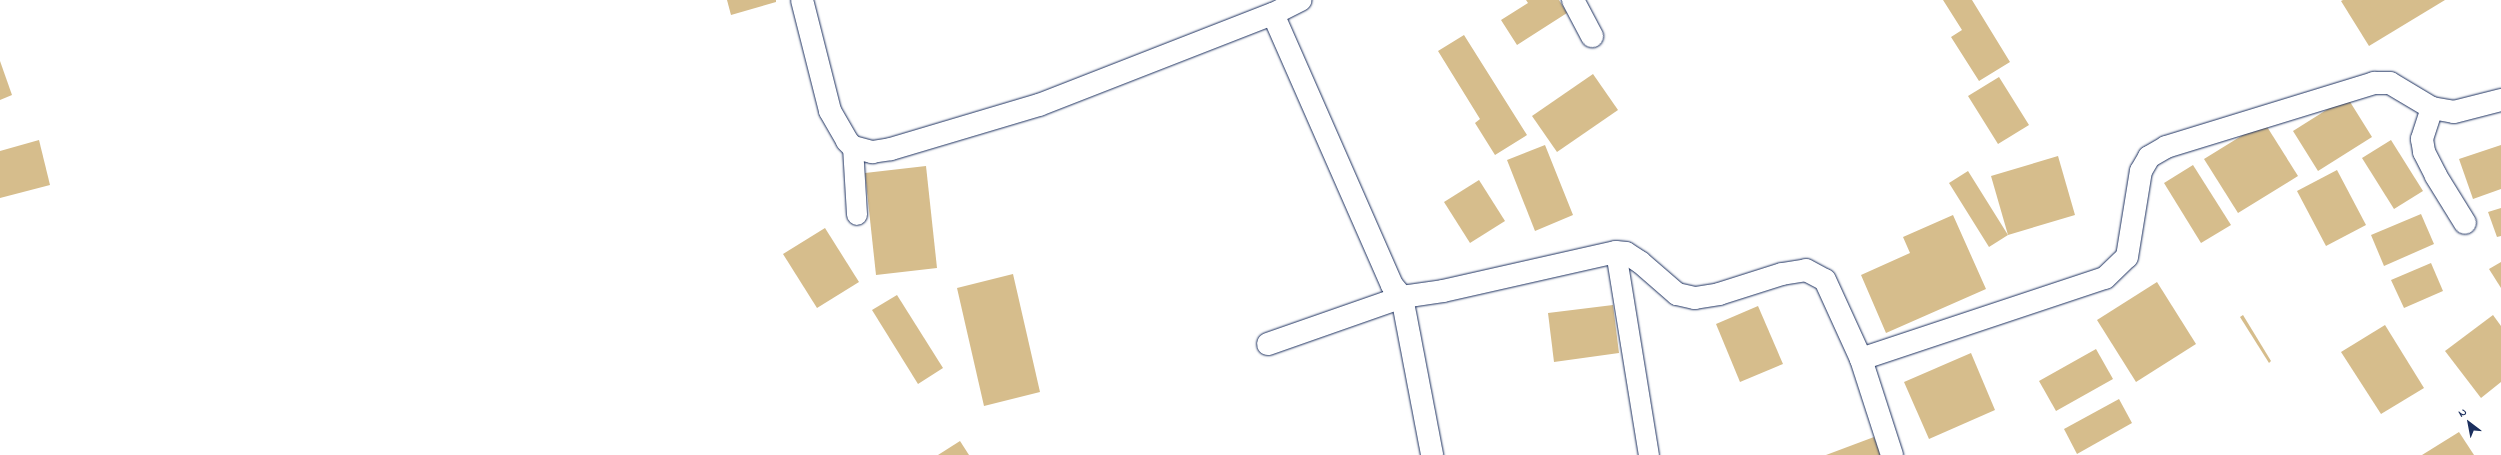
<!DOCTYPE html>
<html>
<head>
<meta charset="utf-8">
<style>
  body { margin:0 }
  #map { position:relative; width:2501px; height:455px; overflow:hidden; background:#fff; font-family:"Indie Flower",sans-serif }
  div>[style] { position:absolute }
  .building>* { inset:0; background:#d6bd8c }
  .roads { filter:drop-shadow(0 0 1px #1b2f5e) drop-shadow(0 0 1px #1b2f5e) }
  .lane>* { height:20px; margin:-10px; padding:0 10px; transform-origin:10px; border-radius:10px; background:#fff }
  .street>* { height:22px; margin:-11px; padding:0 11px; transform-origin:11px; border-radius:11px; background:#fff }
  span { translate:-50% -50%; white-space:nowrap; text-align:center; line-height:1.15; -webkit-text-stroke:3px #fff; paint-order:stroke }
  .north { position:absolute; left:2449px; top:403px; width:40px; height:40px; -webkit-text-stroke:3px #fff; paint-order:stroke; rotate:328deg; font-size:11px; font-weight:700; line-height:16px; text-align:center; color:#1b2f5e }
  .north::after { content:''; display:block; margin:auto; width:14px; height:18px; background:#1b2f5e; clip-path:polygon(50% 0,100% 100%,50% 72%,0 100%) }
</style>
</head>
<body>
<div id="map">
  <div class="building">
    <div style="clip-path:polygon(727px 0,776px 0,776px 2px,731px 15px)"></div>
    <div style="clip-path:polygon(1526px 0,1559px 0,1567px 13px,1517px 45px,1501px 20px,1528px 3px)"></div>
    <div style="clip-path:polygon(1943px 0,1972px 0,2010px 62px,1979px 81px,1951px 37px,1962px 30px)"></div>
    <div style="clip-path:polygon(2343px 0,2445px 0,2369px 46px,2341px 1px)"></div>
    <div style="clip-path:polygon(1464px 35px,1527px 135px,1495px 155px,1475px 123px,1480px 119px,1438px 51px)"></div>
    <div style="clip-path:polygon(0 61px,12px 95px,0 100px)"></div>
    <div style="clip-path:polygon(1593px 74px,1618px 110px,1557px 152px,1532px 116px)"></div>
    <div style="clip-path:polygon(1999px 77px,2029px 125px,1998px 144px,1968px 96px)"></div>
    <div style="clip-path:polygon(2347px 97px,2372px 137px,2318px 171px,2293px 131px)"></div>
    <div style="clip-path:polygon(2264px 122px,2298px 176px,2238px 213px,2204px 159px)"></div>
    <div style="clip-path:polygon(39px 140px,50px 185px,0 198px,0 151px)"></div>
    <div style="clip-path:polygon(2391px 140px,2423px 191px,2394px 209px,2362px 158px)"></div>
    <div style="clip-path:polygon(1545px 145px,1573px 215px,1535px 231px,1507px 160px)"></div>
    <div style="clip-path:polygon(2501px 145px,2501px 189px,2473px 199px,2459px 159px)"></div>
    <div style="clip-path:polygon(2058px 156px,2075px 215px,2008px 235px,1991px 176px)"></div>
    <div style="clip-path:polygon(2193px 165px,2231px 225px,2201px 243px,2164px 183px)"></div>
    <div style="clip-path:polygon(926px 166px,937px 268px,876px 275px,865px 173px)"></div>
    <div style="clip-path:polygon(2337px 170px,2366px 225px,2326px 246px,2297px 191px)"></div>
    <div style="clip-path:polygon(1968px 171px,2008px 235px,1989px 247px,1949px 183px)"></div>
    <div style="clip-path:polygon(1479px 180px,1505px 221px,1470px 243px,1444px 202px)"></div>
    <div style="clip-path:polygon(2501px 208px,2501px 236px,2497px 237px,2488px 212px)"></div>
    <div style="clip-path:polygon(2421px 214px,2434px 244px,2384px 266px,2371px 235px)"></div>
    <div style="clip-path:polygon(1953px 215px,1986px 289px,1886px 333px,1861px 275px,1910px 253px,1903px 237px)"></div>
    <div style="clip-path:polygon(825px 228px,859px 282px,817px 308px,783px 254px)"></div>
    <div style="clip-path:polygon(2501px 262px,2501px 288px,2489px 269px)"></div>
    <div style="clip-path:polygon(2431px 263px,2443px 291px,2404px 308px,2391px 280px)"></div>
    <div style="clip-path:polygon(1013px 274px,1040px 392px,984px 406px,957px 288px)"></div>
    <div style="clip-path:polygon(2157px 282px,2196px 344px,2136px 382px,2097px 320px)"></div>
    <div style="clip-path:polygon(897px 295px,943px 368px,918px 384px,872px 310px)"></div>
    <div style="clip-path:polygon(1613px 305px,1619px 353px,1554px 362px,1548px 313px)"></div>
    <div style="clip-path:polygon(1758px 306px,1783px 364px,1740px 382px,1716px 324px)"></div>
    <div style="clip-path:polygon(2243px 315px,2271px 361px,2269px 363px,2240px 317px)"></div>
    <div style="clip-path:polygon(2493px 315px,2501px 326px,2501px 382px,2481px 398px,2445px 351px)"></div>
    <div style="clip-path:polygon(2385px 325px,2424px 388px,2381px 414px,2341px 352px)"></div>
    <div style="clip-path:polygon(2096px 349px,2113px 379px,2056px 411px,2039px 381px)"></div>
    <div style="clip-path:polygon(1971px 353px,1995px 410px,1929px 439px,1904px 382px)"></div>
    <div style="clip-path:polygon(2119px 399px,2132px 423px,2077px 454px,2064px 429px)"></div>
    <div style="clip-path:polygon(2459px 432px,2474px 455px,2422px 455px)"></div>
    <div style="clip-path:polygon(1874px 437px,1881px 455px,1826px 455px)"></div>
    <div style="clip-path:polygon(960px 441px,969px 455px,938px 455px)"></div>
  </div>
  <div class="roads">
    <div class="lane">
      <div style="left:853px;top:147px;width:68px;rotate:86.6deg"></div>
      <div style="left:1616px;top:252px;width:206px;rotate:80.8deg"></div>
    </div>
    <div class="street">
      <div style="left:802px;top:0;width:114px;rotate:75.8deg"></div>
      <div style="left:830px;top:111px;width:34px;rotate:60deg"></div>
      <div style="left:847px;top:141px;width:8px;rotate:45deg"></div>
      <div style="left:853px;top:147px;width:20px;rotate:15deg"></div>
      <div style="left:872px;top:152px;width:19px;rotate:-9deg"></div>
      <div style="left:891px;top:149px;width:154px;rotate:-16.6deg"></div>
      <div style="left:1039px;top:105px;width:251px;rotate:-21.3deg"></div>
      <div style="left:1273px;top:14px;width:31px;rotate:-27deg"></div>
      <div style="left:1573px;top:0;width:41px;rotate:62.2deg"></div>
      <div style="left:1273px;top:14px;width:296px;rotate:66.3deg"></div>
      <div style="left:1392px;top:285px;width:16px;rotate:50deg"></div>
      <div style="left:1402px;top:297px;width:41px;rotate:-8.3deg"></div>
      <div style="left:1443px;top:291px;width:177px;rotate:-12.7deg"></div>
      <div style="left:1616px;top:252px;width:10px;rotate:6deg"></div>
      <div style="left:1626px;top:253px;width:17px;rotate:33deg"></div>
      <div style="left:1640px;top:262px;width:49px;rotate:40.9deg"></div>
      <div style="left:1677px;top:294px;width:18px;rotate:13deg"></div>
      <div style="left:1695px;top:298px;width:24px;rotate:-9deg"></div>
      <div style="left:1719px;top:294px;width:66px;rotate:-17.6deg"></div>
      <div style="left:1782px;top:274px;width:24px;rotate:-9deg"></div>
      <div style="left:1806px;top:270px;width:21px;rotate:28deg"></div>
      <div style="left:1825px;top:280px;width:87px;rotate:65.5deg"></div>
      <div style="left:1861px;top:359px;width:257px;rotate:-18.4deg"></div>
      <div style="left:2105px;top:278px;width:30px;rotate:-44deg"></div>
      <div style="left:2127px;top:257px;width:87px;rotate:-80.8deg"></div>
      <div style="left:2141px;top:171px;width:16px;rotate:-60deg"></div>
      <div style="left:2149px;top:157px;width:20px;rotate:-30deg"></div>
      <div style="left:2166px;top:147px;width:218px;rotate:-17.1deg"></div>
      <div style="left:2374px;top:83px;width:16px"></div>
      <div style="left:2390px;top:83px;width:49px;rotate:30.8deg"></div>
      <div style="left:2432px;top:108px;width:22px;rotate:10deg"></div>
      <div style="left:2454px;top:112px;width:49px;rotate:-14.3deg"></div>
      <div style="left:2432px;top:108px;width:33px;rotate:108deg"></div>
      <div style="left:2422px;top:139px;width:13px;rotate:81deg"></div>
      <div style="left:2424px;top:152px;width:27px;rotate:63deg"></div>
      <div style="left:2436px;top:176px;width:55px;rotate:58.3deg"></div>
      <div style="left:1268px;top:344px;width:142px;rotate:-19.3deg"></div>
      <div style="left:1402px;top:297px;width:161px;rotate:79.2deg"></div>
      <div style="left:1861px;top:359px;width:101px;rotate:72.1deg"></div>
    </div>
  </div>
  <div class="north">N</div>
</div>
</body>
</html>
